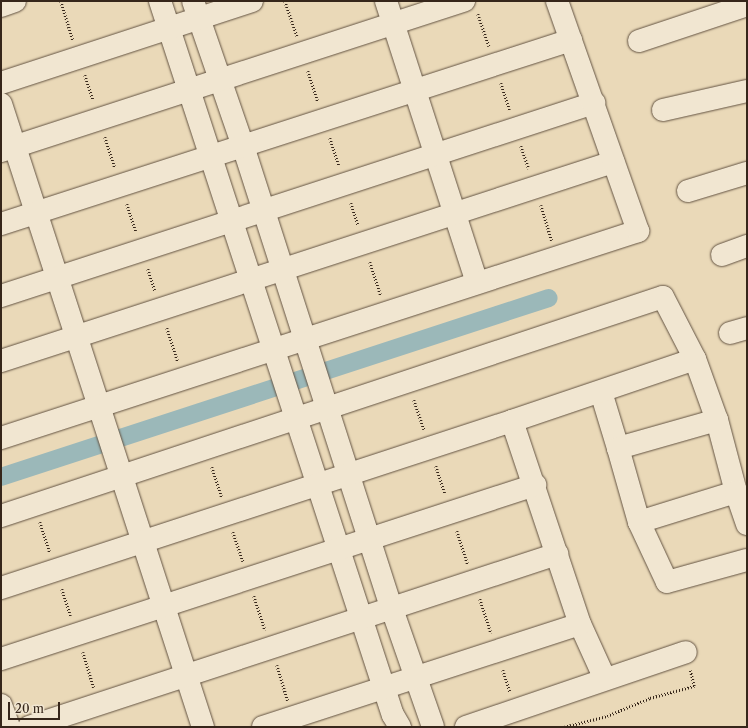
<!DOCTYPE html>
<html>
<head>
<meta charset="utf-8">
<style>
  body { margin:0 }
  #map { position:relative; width:748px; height:728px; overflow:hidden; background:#ead9b8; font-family:"Libre Caslon Text",serif }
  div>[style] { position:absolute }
  .canal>* { height:18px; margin:-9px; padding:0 9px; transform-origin:9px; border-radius:9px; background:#9bb8b9 }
  .path>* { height:2.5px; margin-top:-1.25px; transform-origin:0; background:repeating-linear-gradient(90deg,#36261a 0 1px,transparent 0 3px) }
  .roads { filter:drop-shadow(0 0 1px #635342) drop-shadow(0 0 1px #635342) }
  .minor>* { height:22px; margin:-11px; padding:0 11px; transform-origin:11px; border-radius:11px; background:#f1e6d1 }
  span { translate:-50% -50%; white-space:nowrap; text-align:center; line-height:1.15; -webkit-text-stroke:4px #f1e6d1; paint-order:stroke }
  .frame { position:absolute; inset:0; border:2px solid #36261a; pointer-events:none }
  .scale { position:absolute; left:8px; top:702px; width:52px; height:18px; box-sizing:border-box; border:2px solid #36261a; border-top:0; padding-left:5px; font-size:12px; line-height:14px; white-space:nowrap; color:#36261a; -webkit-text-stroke:3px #f1e6d1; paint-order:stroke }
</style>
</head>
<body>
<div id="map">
  <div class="canal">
    <div style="left:1px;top:477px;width:576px;rotate:-18.09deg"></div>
  </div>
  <div class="path">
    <div style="left:61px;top:1px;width:41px;rotate:72.9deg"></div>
    <div style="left:285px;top:1px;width:37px;rotate:71deg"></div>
    <div style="left:478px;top:14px;width:34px;rotate:71deg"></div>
    <div style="left:308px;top:71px;width:32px;rotate:72deg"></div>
    <div style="left:85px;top:75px;width:26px;rotate:72deg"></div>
    <div style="left:501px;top:83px;width:28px;rotate:72deg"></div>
    <div style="left:105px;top:137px;width:32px;rotate:72deg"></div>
    <div style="left:330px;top:138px;width:29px;rotate:72deg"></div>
    <div style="left:521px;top:146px;width:24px;rotate:71deg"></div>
    <div style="left:351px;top:203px;width:23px;rotate:72deg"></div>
    <div style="left:127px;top:204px;width:29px;rotate:72deg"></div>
    <div style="left:541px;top:205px;width:37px;rotate:73deg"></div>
    <div style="left:370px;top:262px;width:35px;rotate:72deg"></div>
    <div style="left:148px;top:269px;width:23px;rotate:72deg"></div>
    <div style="left:167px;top:328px;width:35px;rotate:72deg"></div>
    <div style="left:414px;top:400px;width:31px;rotate:71deg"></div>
    <div style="left:436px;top:466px;width:29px;rotate:72deg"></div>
    <div style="left:212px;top:467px;width:32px;rotate:72deg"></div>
    <div style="left:40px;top:522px;width:32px;rotate:72deg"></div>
    <div style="left:457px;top:531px;width:35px;rotate:72deg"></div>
    <div style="left:233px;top:532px;width:31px;rotate:71deg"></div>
    <div style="left:62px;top:589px;width:28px;rotate:72deg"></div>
    <div style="left:254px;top:596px;width:36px;rotate:72deg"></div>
    <div style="left:480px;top:599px;width:36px;rotate:72deg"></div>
    <div style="left:83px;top:652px;width:37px;rotate:73deg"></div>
    <div style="left:277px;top:665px;width:37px;rotate:73deg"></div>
    <div style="left:503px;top:670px;width:23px;rotate:72deg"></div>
    <div style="left:564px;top:727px;width:44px;rotate:-14.3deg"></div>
    <div style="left:607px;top:716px;width:47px;rotate:-22.7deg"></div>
    <div style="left:650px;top:698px;width:46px;rotate:-15.3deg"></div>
    <div style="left:694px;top:686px;width:16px;rotate:-104deg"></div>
  </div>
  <div class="roads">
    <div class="minor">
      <div style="left:160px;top:1px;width:723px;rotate:71.94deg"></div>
      <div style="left:384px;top:688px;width:28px;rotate:72deg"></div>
      <div style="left:393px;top:715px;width:14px;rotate:60deg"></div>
      <div style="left:193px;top:1px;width:153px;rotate:71deg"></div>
      <div style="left:243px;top:146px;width:486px;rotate:72.2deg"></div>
      <div style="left:392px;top:609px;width:125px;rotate:70.8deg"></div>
      <div style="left:386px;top:1px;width:296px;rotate:72.1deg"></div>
      <div style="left:1px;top:6px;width:15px;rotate:-20deg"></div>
      <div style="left:639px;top:41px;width:114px;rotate:-18.4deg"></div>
      <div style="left:1px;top:83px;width:264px;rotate:-18.1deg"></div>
      <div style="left:1px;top:104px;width:655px;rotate:72.04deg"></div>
      <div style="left:663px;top:110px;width:86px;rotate:-12.7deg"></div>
      <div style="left:1px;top:151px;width:487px;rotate:-18deg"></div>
      <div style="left:688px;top:191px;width:62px;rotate:-17deg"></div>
      <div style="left:1px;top:224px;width:599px;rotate:-17.89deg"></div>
      <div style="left:722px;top:255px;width:27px;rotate:-20deg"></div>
      <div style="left:1px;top:296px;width:624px;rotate:-18.03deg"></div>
      <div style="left:730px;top:333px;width:18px;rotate:-16deg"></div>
      <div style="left:1px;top:361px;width:644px;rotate:-18.01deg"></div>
      <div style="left:601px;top:392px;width:59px;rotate:73.1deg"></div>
      <div style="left:717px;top:420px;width:74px;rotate:75.2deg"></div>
      <div style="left:512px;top:421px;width:214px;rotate:71.5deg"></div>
      <div style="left:580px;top:624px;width:60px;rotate:65.6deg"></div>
      <div style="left:1px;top:438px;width:670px;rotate:-18deg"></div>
      <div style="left:638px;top:231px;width:244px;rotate:-109.4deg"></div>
      <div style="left:1px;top:516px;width:697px;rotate:-18.31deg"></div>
      <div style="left:663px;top:297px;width:70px;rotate:62.7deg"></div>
      <div style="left:639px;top:522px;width:102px;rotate:-17.2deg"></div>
      <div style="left:736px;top:492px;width:34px;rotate:71deg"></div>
      <div style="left:1px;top:588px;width:538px;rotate:-18.1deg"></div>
      <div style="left:512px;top:421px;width:193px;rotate:-18.7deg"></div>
      <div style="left:695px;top:359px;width:65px;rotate:70.2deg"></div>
      <div style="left:717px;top:420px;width:103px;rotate:164.2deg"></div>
      <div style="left:618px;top:448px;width:77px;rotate:74.2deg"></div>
      <div style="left:639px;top:522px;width:66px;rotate:65deg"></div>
      <div style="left:667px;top:582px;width:83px;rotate:-15.4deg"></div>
      <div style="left:1px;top:659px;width:562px;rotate:-18.05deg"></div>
      <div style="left:1px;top:705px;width:23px;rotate:70deg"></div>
      <div style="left:29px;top:727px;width:556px;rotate:-18.14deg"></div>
      <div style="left:263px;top:727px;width:333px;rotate:-18deg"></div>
      <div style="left:466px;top:727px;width:232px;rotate:-18.8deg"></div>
    </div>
  </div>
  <div class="frame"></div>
  <div class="scale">20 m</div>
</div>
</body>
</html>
